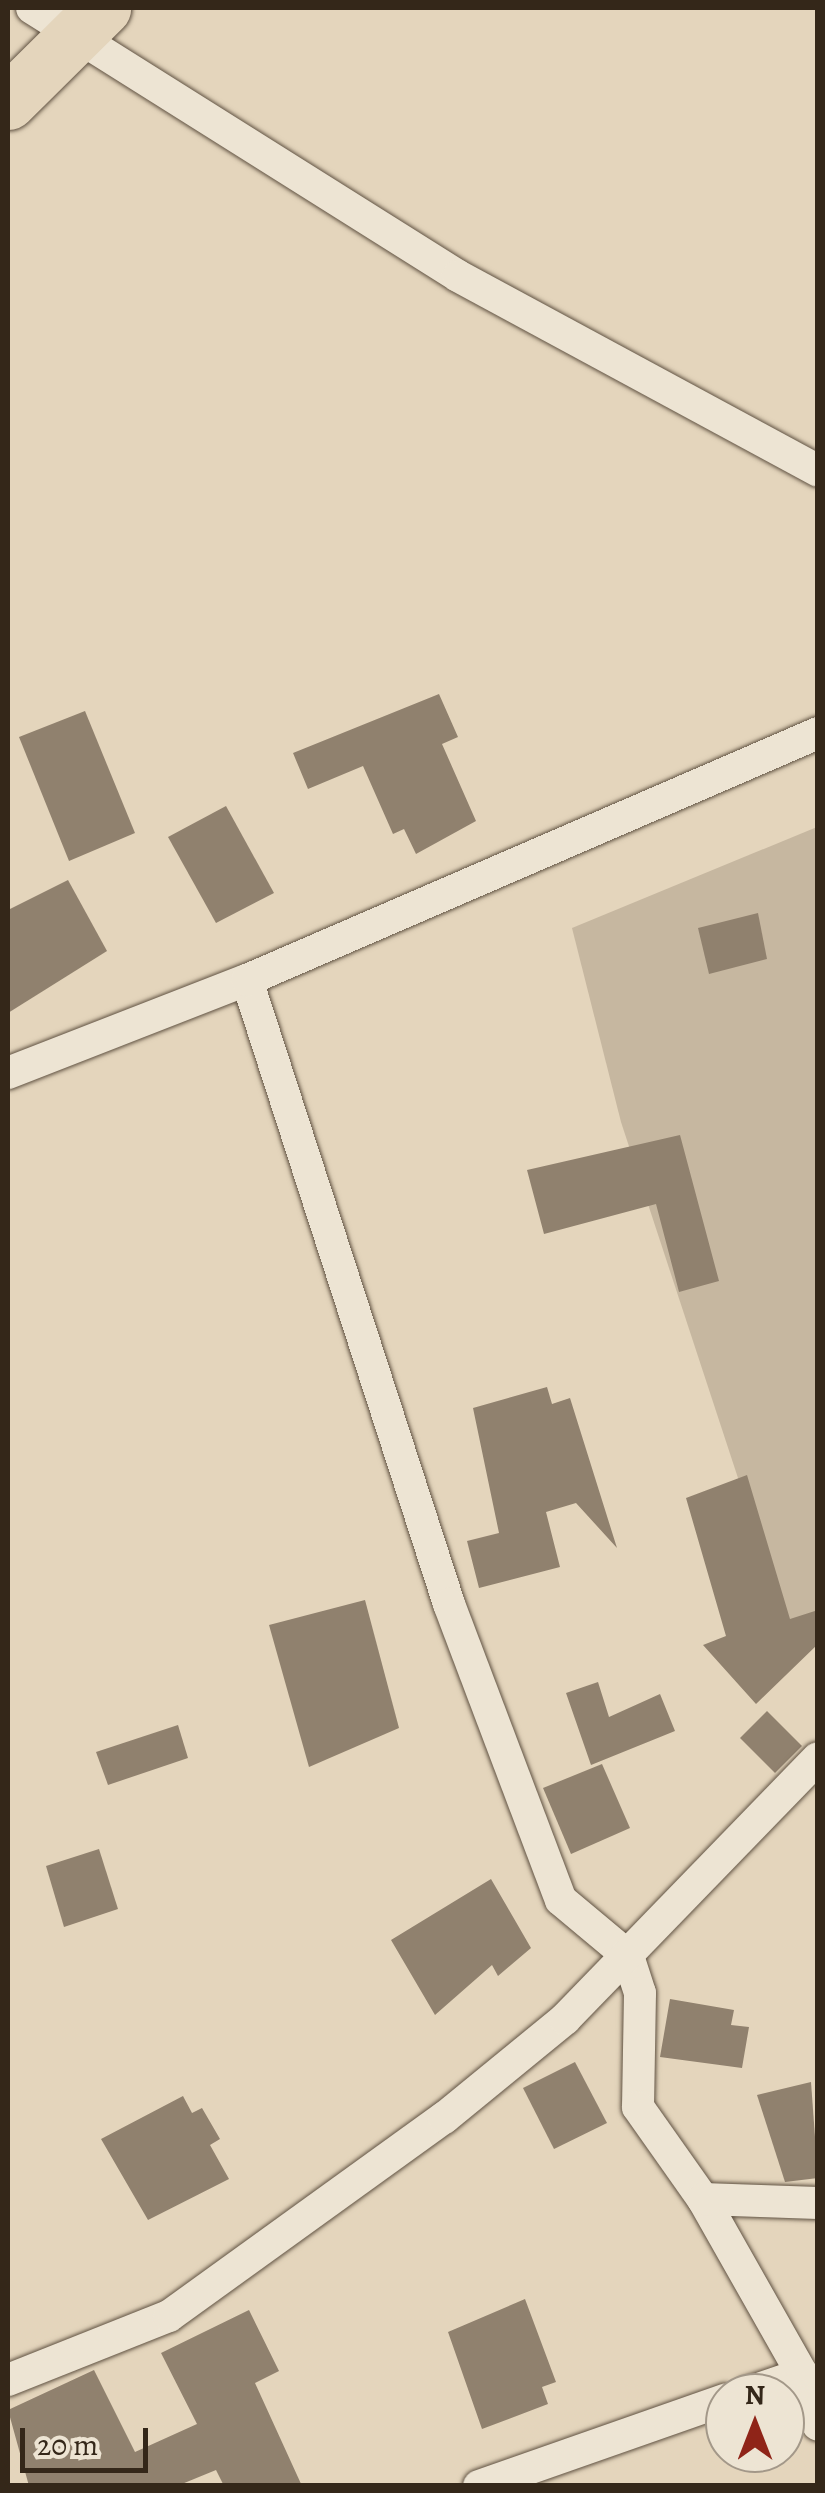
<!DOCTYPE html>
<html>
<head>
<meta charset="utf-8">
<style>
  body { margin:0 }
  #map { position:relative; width:825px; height:2493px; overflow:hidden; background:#e4d5bc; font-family:Alegreya,serif }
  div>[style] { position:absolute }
  .green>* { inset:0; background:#c6b7a0 }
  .building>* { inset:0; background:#90816e }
  .roads { filter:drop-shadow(0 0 2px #605242) drop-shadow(0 0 2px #605242) }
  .street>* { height:32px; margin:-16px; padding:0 16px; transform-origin:16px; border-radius:16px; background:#ede4d3 }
  .highway>* { height:55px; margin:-27.5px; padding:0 27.5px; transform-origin:27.5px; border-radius:27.5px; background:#e4d5bc }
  span { translate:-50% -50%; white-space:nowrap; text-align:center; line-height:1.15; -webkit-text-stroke:9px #ede4d3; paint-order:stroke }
  .frame { position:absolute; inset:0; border:10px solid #342719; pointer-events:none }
  .north { position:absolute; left:705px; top:2373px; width:100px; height:100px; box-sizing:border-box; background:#ede4d3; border:2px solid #a39889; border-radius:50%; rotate:0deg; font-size:28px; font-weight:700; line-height:40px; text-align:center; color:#342719 }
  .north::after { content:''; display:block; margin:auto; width:35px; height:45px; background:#8f2418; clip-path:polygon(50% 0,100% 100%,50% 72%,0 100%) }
  .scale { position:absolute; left:20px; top:2428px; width:128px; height:45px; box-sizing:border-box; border:5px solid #342719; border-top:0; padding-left:12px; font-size:30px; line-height:35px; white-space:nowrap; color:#342719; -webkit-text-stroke:8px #ede4d3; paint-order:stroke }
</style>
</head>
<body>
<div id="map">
  <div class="green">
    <div style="clip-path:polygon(817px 827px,817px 1621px,785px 1621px,621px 1122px,572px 928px)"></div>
  </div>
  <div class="building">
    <div style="clip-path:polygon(439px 694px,458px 737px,442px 744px,476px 821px,416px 854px,404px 829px,393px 834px,363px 766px,308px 789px,293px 753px)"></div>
    <div style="clip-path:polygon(85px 711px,135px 833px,69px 861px,19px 737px)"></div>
    <div style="clip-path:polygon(226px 806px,274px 893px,216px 923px,168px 837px)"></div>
    <div style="clip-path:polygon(68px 880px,107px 951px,8px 1013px,8px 910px)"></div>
    <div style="clip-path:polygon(758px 913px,767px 959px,709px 974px,698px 928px)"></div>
    <div style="clip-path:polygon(680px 1135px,719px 1281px,679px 1292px,656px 1204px,544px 1234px,527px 1170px)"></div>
    <div style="clip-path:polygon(547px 1387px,552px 1404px,570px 1398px,617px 1548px,576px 1503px,546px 1512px,560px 1567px,479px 1588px,467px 1541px,499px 1533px,473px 1408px)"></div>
    <div style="clip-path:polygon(747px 1475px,790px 1619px,818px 1610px,818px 1644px,756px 1704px,703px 1645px,726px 1636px,686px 1498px)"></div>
    <div style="clip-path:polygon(365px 1600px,399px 1728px,309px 1767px,269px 1625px)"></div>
    <div style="clip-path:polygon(598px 1682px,609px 1717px,660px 1694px,675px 1731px,591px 1765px,566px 1693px)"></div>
    <div style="clip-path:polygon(767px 1711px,802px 1746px,775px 1773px,740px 1738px)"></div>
    <div style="clip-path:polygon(178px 1725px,188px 1758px,108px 1785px,96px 1752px)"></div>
    <div style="clip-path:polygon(602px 1764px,630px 1828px,571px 1854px,543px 1788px)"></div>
    <div style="clip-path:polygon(99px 1849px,118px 1909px,64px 1927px,46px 1866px)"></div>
    <div style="clip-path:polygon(491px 1879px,531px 1948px,498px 1976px,492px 1965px,435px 2015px,391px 1940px)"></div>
    <div style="clip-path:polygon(670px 1999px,734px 2010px,731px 2025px,749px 2027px,742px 2068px,660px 2057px)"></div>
    <div style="clip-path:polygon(575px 2062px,607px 2123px,554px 2149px,523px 2088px)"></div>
    <div style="clip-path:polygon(811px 2082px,818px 2178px,785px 2182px,757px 2095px)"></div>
    <div style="clip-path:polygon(183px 2096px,192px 2113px,202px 2108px,220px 2139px,210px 2145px,229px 2179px,148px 2220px,101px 2139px)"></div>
    <div style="clip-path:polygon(525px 2299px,556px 2382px,542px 2387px,548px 2404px,482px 2429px,448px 2332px)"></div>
    <div style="clip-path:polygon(249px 2310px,279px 2371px,255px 2383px,302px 2486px,224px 2486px,216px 2470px,177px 2486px,29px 2486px,8px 2410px,94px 2370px,135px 2452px,197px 2424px,161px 2353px)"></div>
  </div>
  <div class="roads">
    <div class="street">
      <div style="left:32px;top:8px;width:503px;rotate:32.17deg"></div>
      <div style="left:458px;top:276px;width:409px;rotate:28.4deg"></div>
      <div style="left:247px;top:980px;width:656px;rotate:72.06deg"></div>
      <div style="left:449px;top:1604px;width:316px;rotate:69.3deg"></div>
      <div style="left:561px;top:1900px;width:87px;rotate:39.9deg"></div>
      <div style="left:628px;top:1956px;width:39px;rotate:72deg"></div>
      <div style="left:640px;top:1993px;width:114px;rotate:91deg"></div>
      <div style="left:638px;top:2107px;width:113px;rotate:54.8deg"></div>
      <div style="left:703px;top:2199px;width:201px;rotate:60.5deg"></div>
      <div style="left:802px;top:2374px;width:58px;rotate:160.9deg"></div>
      <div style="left:8px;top:1073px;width:256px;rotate:-21.3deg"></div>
      <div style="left:247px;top:980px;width:622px;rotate:-23.39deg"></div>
      <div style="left:703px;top:2199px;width:115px;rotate:2deg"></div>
      <div style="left:802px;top:2374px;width:53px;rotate:72.6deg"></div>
      <div style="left:8px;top:2380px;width:173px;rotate:-21.7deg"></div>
      <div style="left:169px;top:2316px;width:339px;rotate:-35.8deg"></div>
      <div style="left:444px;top:2118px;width:156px;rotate:-39.3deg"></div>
      <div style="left:565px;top:2019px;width:363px;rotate:-45.9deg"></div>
      <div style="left:479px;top:2486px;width:261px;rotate:-19.3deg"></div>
    </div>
    <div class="highway">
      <div style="left:8px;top:102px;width:134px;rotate:-44.7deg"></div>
    </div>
  </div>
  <div class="frame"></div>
  <div class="north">N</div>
  <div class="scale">20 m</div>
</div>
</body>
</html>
